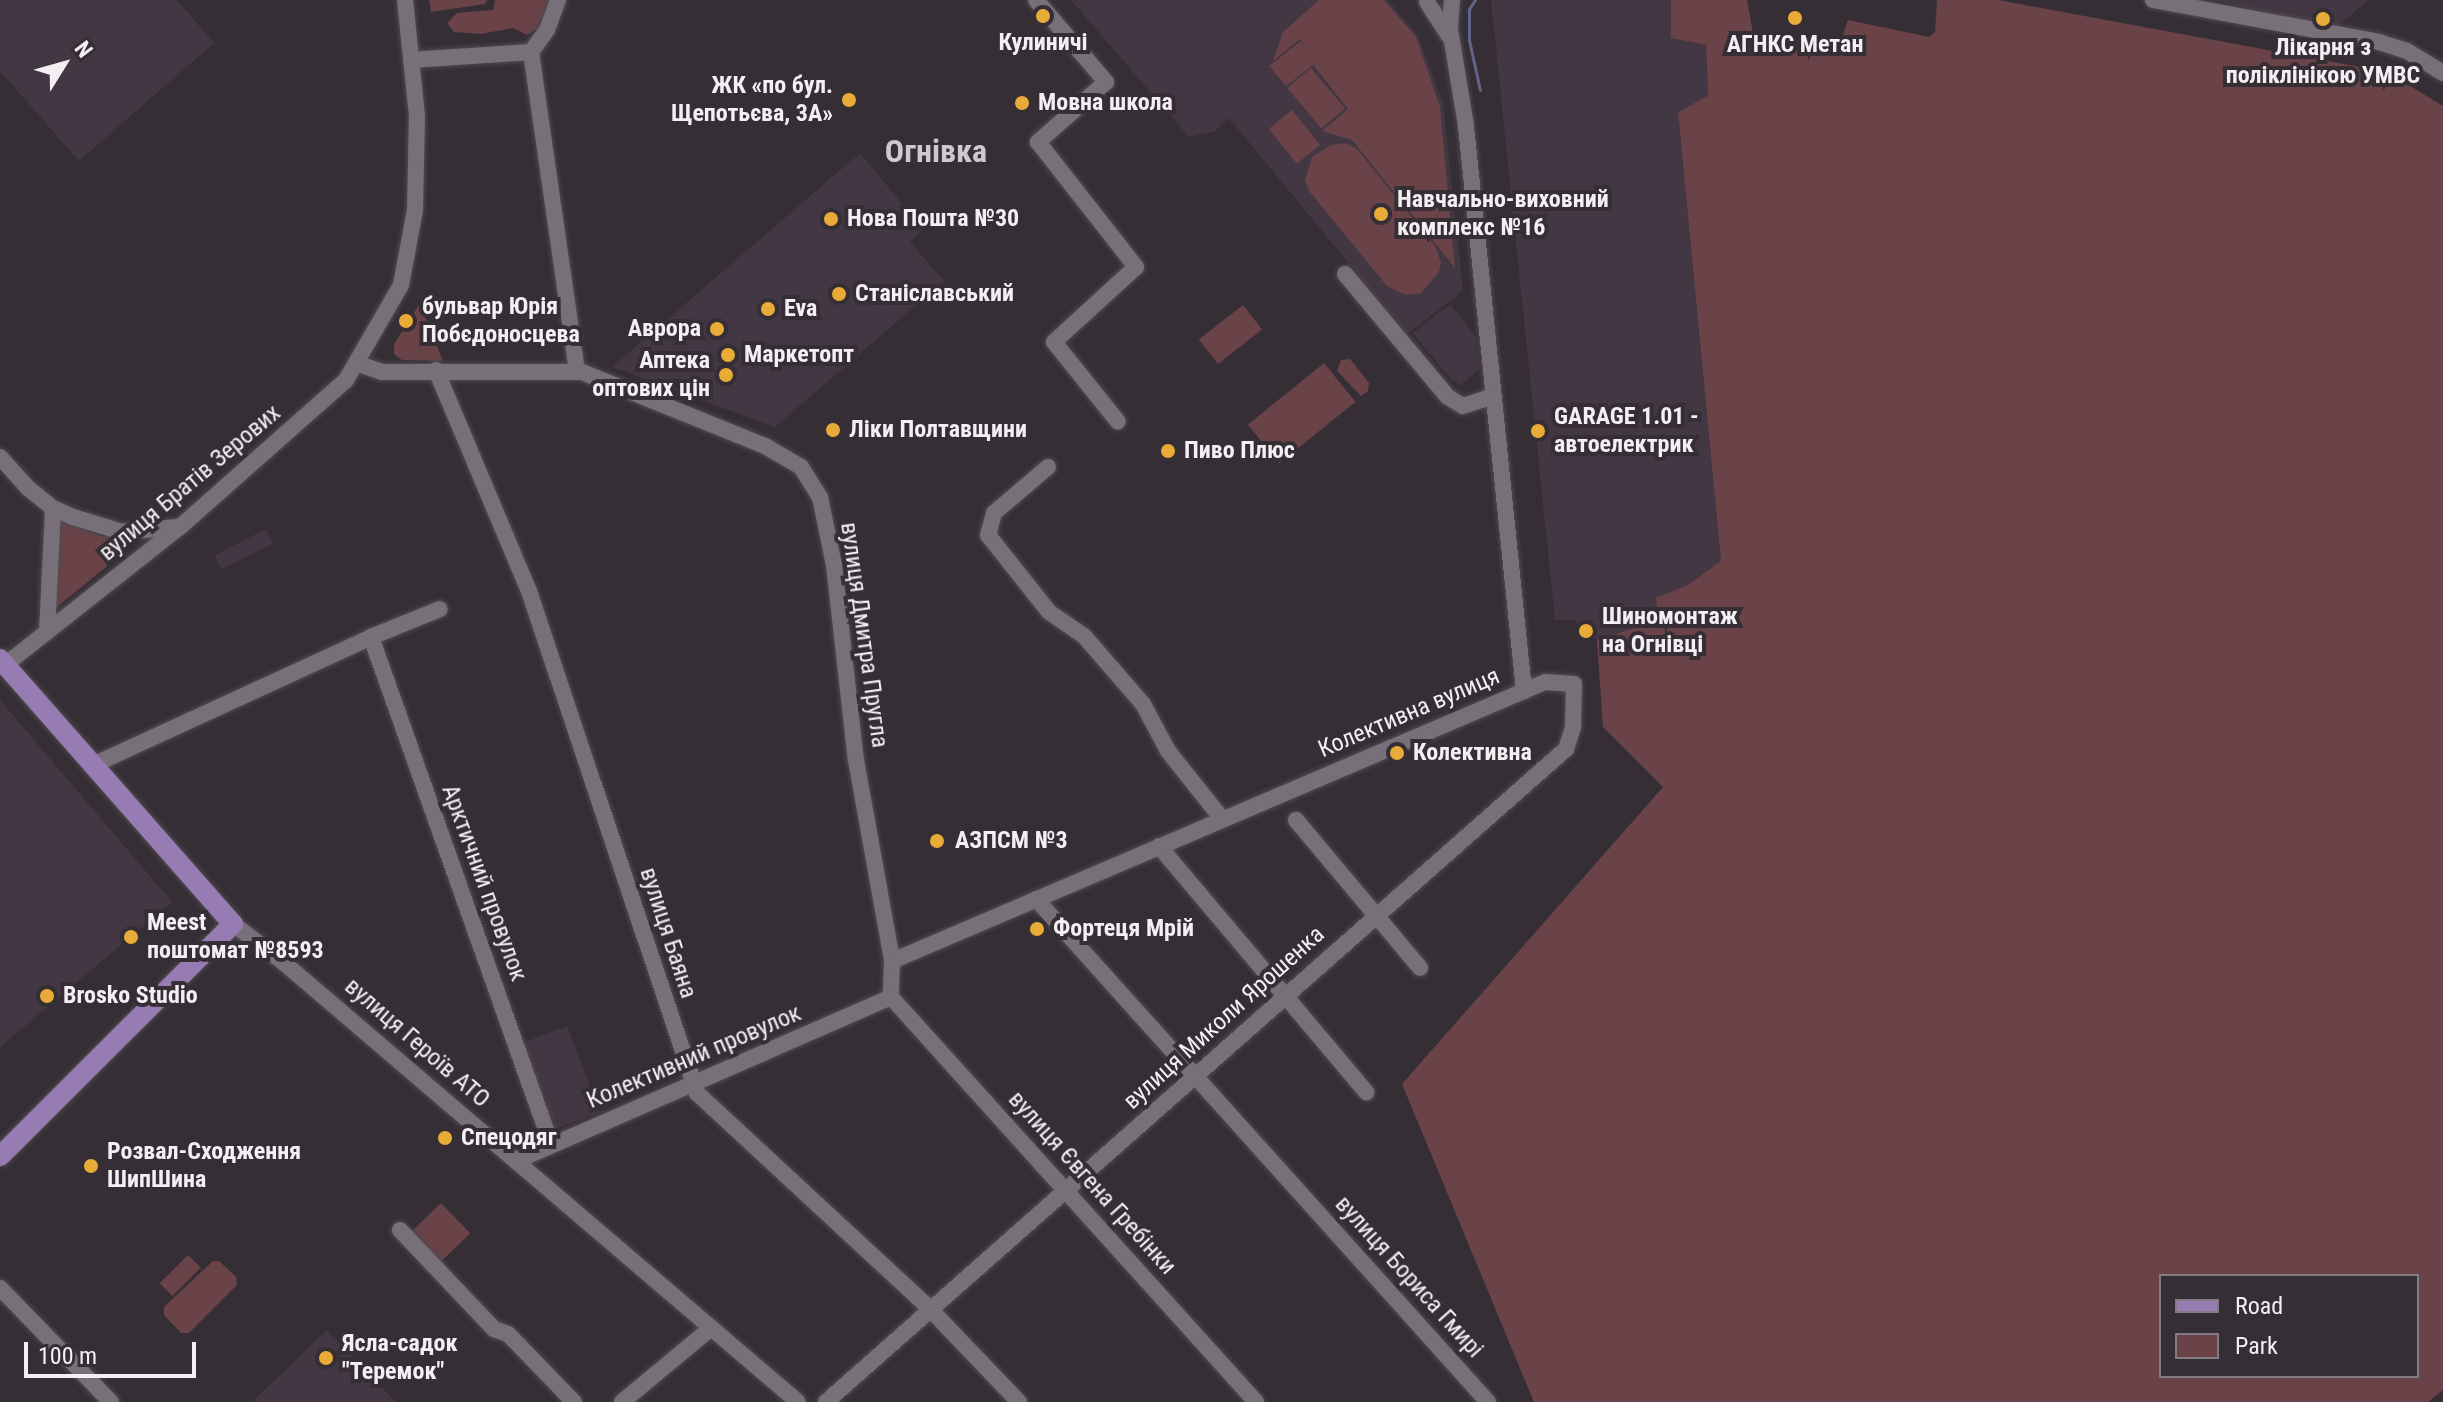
<!DOCTYPE html>
<meta charset="utf-8">
<style>
body{margin:0}
#map{position:relative;width:2443px;height:1402px;overflow:hidden;background:#352f35;font-family:"Roboto Condensed",sans-serif}
div>[style]{position:absolute}
[style*='--x']{left:calc(var(--x)*1px);top:calc(var(--y)*1px);width:calc(var(--w)*1px);rotate:calc(var(--a)*1deg)}
.built>*{inset:0;background:#423742;transform-origin:0 0}
.green>*{inset:0;background:#694348;transform-origin:0 0}
.stream>*{height:3px;margin:-1.5px;padding:0 1.5px;transform-origin:1.5px;border-radius:1.5px;background:#626388}
.roads{filter:drop-shadow(0 0 2px #504b50) drop-shadow(0 0 2px #504b50)}
.minor>*{height:16px;margin:-8px;padding:0 8px;transform-origin:8px;border-radius:8px;background:#787078}
.major>*{height:20px;margin:-10px;padding:0 10px;transform-origin:10px;border-radius:10px;background:#967cb2}
.dots>*{width:22px;height:22px;translate:-50% -50%;box-sizing:border-box;border:4px solid #352f35;border-radius:50%}
span{translate:-50% -50%;white-space:nowrap;text-align:center;line-height:1.15;-webkit-text-stroke:8px #352f35;paint-order:stroke}
.poi-label{font-size:24px;color:#f3eff3;font-weight:700}
.right{translate:-100% -50%;text-align:right}
.left{translate:0 -50%;text-align:left}
.street-label{font-size:24px;color:#f3eff3}
.district-label{font-size:32px;color:#d0c8d0;font-weight:700}
.legend{position:absolute;left:2159px;top:1274px;width:260px;height:104px;box-sizing:border-box;background:#352f35;border:2px solid #817c81;margin:0;padding:10px 14px;list-style:none;font-size:24px;color:#f3eff3}
.legend li{display:flex;align-items:center;gap:16px;height:40px}
.legend b{width:40px;border:2px solid #817c81}
.north{position:absolute;left:24px;top:24px;width:80px;height:80px;-webkit-text-stroke:6px #352f35;paint-order:stroke;rotate:53deg;font-size:22px;font-weight:700;line-height:32px;text-align:center;color:#f3eff3}
.north::after{content:'';display:block;margin:auto;width:28px;height:36px;background:#f3eff3;clip-path:polygon(50% 0,100% 100%,50% 72%,0 100%)}
.scale{position:absolute;left:24px;top:1342px;width:172px;height:36px;box-sizing:border-box;border:4px solid #f3eff3;border-top:0;padding-left:10px;font-size:24px;line-height:28px;white-space:nowrap;color:#f3eff3;-webkit-text-stroke:6px #352f35;paint-order:stroke}
</style>
<div id="map">
<div class="built">
<div style="clip-path:polygon(0 0,177px 0,214px 43px,79px 161px,0 71px)"></div>
<div style="clip-path:polygon(1071px 0,1388px 0,1418px 36px,1443px 103px,1463px 291px,1407px 334px,1229px 118px,1215px 131px,1189px 137px)"></div>
<div style="clip-path:polygon(1491px 0,1671px 0,1672px 38px,1706px 45px,1708px 97px,1678px 112px,1721px 562px,1688px 585px,1657px 598px,1659px 620px,1597px 640px,1573px 620px,1555px 620px)"></div>
<div style="clip-path:polygon(2215px 0,2368px 0,2336px 28px)"></div>
<div style="clip-path:polygon(860px 153px,923px 229px,910px 242px,944px 281px,775px 427px,612px 367px)"></div>
<div style="clip-path:polygon(1450px 304px,1476px 337px,1480px 369px,1461px 385px,1451px 379px,1413px 333px)"></div>
<div style="left:266px;top:529px;width:16px;height:58px;rotate:63deg"></div>
<div style="clip-path:polygon(0 700px,172px 902px,0 1047px)"></div>
<div style="left:567px;top:1026px;width:92px;height:52px;rotate:69deg"></div>
<div style="clip-path:polygon(327px 1330px,396px 1402px,255px 1402px,254px 1400px)"></div>
</div>
<div class="green">
<div style="clip-path:polygon(429px 0,487px 0,485px 4px,431px 12px)"></div>
<div style="clip-path:polygon(495px 0,549px 0,538px 28px,527px 35px,513px 28px,481px 34px,454px 32px,447px 23px,457px 13px,493px 10px)"></div>
<div style="clip-path:polygon(1319px 0,1384px 0,1416px 37px,1440px 107px,1455px 268px,1352px 140px,1322px 131px,1348px 109px,1314px 66px,1316px 63px,1286px 86px,1269px 66px,1301px 41px,1318px 61px,1300px 39px,1273px 61px,1283px 32px)"></div>
<div style="clip-path:polygon(evenodd,1671px 0,1747px 0,1753px 33px,1837px 53px,1848px 20px,1929px 37px,1935px 32px,1937px 0,1998px 0,2387px 72px,2443px 106px,2443px 1390px,2428px 1402px,1534px 1402px,1402px 1084px,1663px 787px,1603px 727px,1597px 640px,1659px 620px,1656px 598px,1688px 585px,1721px 561px,1678px 112px,1708px 96px,1706px 45px,1671px 38px,1671px 0,2161px 1276px,2417px 1276px,2417px 1376px,2161px 1376px,2161px 1276px)"></div>
<div style="left:1311px;top:68px;width:53px;height:31px;rotate:50deg"></div>
<div style="left:1292px;top:110px;width:45px;height:30px;rotate:51deg"></div>
<div style="clip-path:polygon(1346px 143px,1357px 149px,1435px 246px,1441px 262px,1439px 272px,1421px 293px,1406px 295px,1387px 286px,1310px 192px,1305px 181px,1312px 157px,1331px 145px)"></div>
<div style="clip-path:polygon(419px 305px,422px 309px,443px 361px,402px 360px,394px 354px,394px 344px)"></div>
<div style="left:1243px;top:305px;width:31px;height:56px;rotate:52deg"></div>
<div style="clip-path:polygon(1350px 359px,1369px 383px,1368px 391px,1361px 396px,1337px 371px,1341px 360px)"></div>
<div style="left:1324px;top:363px;width:50px;height:98px;rotate:51deg"></div>
<div style="clip-path:polygon(53px 516px,101px 536px,143px 537px,47px 615px)"></div>
<div style="left:441px;top:1203px;width:42px;height:42px;rotate:46deg"></div>
<div style="left:188px;top:1255px;width:18px;height:40px;rotate:45deg"></div>
<div style="clip-path:polygon(213px 1261px,219px 1261px,236px 1277px,237px 1285px,189px 1333px,181px 1333px,164px 1315px,164px 1307px)"></div>
</div>
<div class="stream">
<div style="--x:1475;--y:0;--w:11;--a:124"></div>
<div style="--x:1469;--y:9;--w:31;--a:90"></div>
<div style="--x:1469;--y:40;--w:51;--a:77.6"></div>
</div>
<div class="roads">
<div class="minor">
<div style="--x:1036;--y:0;--w:108;--a:49.5"></div>
<div style="--x:1106;--y:82;--w:91;--a:138.6"></div>
<div style="--x:1038;--y:142;--w:159;--a:51.9"></div>
<div style="--x:1136;--y:267;--w:111;--a:137.6"></div>
<div style="--x:1054;--y:342;--w:102;--a:51.3"></div>
<div style="--x:1452;--y:0;--w:29;--a:94"></div>
<div style="--x:1450;--y:29;--w:98;--a:80.6"></div>
<div style="--x:1466;--y:126;--w:568;--a:84.14"></div>
<div style="--x:2153;--y:0;--w:230;--a:10.5"></div>
<div style="--x:2379;--y:42;--w:29;--a:18"></div>
<div style="--x:2407;--y:51;--w:42;--a:31.4"></div>
<div style="--x:1427;--y:2;--w:40;--a:57.1"></div>
<div style="--x:531;--y:52;--w:323;--a:81.8"></div>
<div style="--x:531;--y:52;--w:27;--a:-54"></div>
<div style="--x:547;--y:30;--w:32;--a:-70"></div>
<div style="--x:411;--y:60;--w:120;--a:-3.8"></div>
<div style="--x:1345;--y:274;--w:160;--a:50.1"></div>
<div style="--x:1448;--y:397;--w:17;--a:31"></div>
<div style="--x:1463;--y:406;--w:32;--a:-18"></div>
<div style="--x:356;--y:363;--w:28;--a:19"></div>
<div style="--x:382;--y:372;--w:200;--a:0"></div>
<div style="--x:582;--y:372;--w:197;--a:22"></div>
<div style="--x:765;--y:446;--w:42;--a:30.3"></div>
<div style="--x:801;--y:467;--w:36;--a:58"></div>
<div style="--x:820;--y:497;--w:69;--a:78.4"></div>
<div style="--x:834;--y:565;--w:196;--a:83.6"></div>
<div style="--x:856;--y:760;--w:204;--a:79.8"></div>
<div style="--x:892;--y:961;--w:36;--a:92"></div>
<div style="--x:436;--y:370;--w:240;--a:67.2"></div>
<div style="--x:529;--y:591;--w:529;--a:71.5"></div>
<div style="--x:697;--y:1093;--w:319;--a:42.8"></div>
<div style="--x:931;--y:1310;--w:127;--a:46.3"></div>
<div style="--x:0;--y:457;--w:42;--a:47.9"></div>
<div style="--x:28;--y:488;--w:32;--a:39"></div>
<div style="--x:53;--y:508;--w:22;--a:24"></div>
<div style="--x:73;--y:517;--w:51;--a:17"></div>
<div style="--x:122;--y:532;--w:56;--a:-5.1"></div>
<div style="--x:1048;--y:467;--w:71;--a:139.6"></div>
<div style="--x:994;--y:513;--w:23;--a:105"></div>
<div style="--x:988;--y:535;--w:98;--a:51.6"></div>
<div style="--x:1049;--y:612;--w:42;--a:34.4"></div>
<div style="--x:1084;--y:636;--w:90;--a:49.1"></div>
<div style="--x:1143;--y:704;--w:53;--a:62"></div>
<div style="--x:1168;--y:751;--w:87;--a:51.5"></div>
<div style="--x:47;--y:632;--w:124;--a:-87.2"></div>
<div style="--x:371;--y:637;--w:74;--a:-22.1"></div>
<div style="--x:5;--y:665;--w:223;--a:-38.3"></div>
<div style="--x:180;--y:527;--w:222;--a:-41.5"></div>
<div style="--x:346;--y:380;--w:110;--a:-59.9"></div>
<div style="--x:401;--y:285;--w:76;--a:-79.4"></div>
<div style="--x:415;--y:210;--w:94;--a:-88.8"></div>
<div style="--x:417;--y:116;--w:117;--a:-95.9"></div>
<div style="--x:91;--y:766;--w:308;--a:-24.7"></div>
<div style="--x:371;--y:637;--w:538;--a:70.45"></div>
<div style="--x:1296;--y:820;--w:193;--a:50"></div>
<div style="--x:1159;--y:846;--w:322;--a:49.9"></div>
<div style="--x:1036;--y:899;--w:676;--a:48.06"></div>
<div style="--x:233;--y:924;--w:63;--a:37.2"></div>
<div style="--x:283;--y:962;--w:677;--a:40.51"></div>
<div style="--x:891;--y:997;--w:545;--a:47.97"></div>
<div style="--x:516;--y:1161;--w:409;--a:-23.6"></div>
<div style="--x:400;--y:1230;--w:137;--a:46.5"></div>
<div style="--x:494;--y:1329;--w:15;--a:20"></div>
<div style="--x:508;--y:1334;--w:95;--a:45.9"></div>
<div style="--x:0;--y:1288;--w:159;--a:45.8"></div>
<div style="--x:622;--y:1402;--w:116;--a:-39.7"></div>
<div style="--x:826;--y:1402;--w:987;--a:-41.43"></div>
<div style="--x:1566;--y:749;--w:23;--a:-72"></div>
<div style="--x:1573;--y:727;--w:43;--a:-88.7"></div>
<div style="--x:1574;--y:684;--w:29;--a:-176"></div>
<div style="--x:1545;--y:682;--w:710;--a:156.86"></div>
</div>
<div class="major">
<div style="--x:0;--y:659;--w:353;--a:48.7"></div>
<div style="--x:233;--y:924;--w:329;--a:135.1"></div>
</div>
</div>
<div class="dots">
<div style="left:1043px;top:16px;background:#e9ab38"></div>
<div style="left:1795px;top:18px;background:#e9ab38"></div>
<div style="left:2323px;top:19px;background:#e9ab38"></div>
<div style="left:849px;top:100px;background:#e9ab38"></div>
<div style="left:1022px;top:103px;background:#e9ab38"></div>
<div style="left:1381px;top:214px;background:#e9ab38"></div>
<div style="left:831px;top:219px;background:#e9ab38"></div>
<div style="left:839px;top:294px;background:#e9ab38"></div>
<div style="left:768px;top:309px;background:#e9ab38"></div>
<div style="left:406px;top:321px;background:#e9ab38"></div>
<div style="left:717px;top:329px;background:#e9ab38"></div>
<div style="left:728px;top:355px;background:#e9ab38"></div>
<div style="left:726px;top:375px;background:#e9ab38"></div>
<div style="left:833px;top:430px;background:#e9ab38"></div>
<div style="left:1538px;top:431px;background:#e9ab38"></div>
<div style="left:1168px;top:451px;background:#e9ab38"></div>
<div style="left:1586px;top:631px;background:#e9ab38"></div>
<div style="left:1397px;top:753px;background:#e9ab38"></div>
<div style="left:937px;top:841px;background:#e9ab38"></div>
<div style="left:1037px;top:929px;background:#e9ab38"></div>
<div style="left:131px;top:937px;background:#e9ab38"></div>
<div style="left:47px;top:996px;background:#e9ab38"></div>
<div style="left:445px;top:1138px;background:#e9ab38"></div>
<div style="left:91px;top:1166px;background:#e9ab38"></div>
<div style="left:326px;top:1358px;background:#e9ab38"></div>
</div>
<div class="poi-label">
<span style="left:1043px;top:43px">Кулиничі</span>
<span style="left:1795px;top:45px">АГНКС Метан</span>
<span style="left:2323px;top:62px">Лікарня з<br>поліклінікою УМВС</span>
<span class="right" style="left:833px;top:100px">ЖК «по бул.<br>Щепотьєва, 3А»</span>
<span class="left" style="left:1038px;top:103px">Мовна школа</span>
<span class="left" style="left:1397px;top:214px">Навчально-виховний<br>комплекс №16</span>
<span class="left" style="left:847px;top:219px">Нова Пошта №30</span>
<span class="left" style="left:855px;top:294px">Станіславський</span>
<span class="left" style="left:422px;top:321px">бульвар Юрія<br>Побєдоносцева</span>
<span class="left" style="left:784px;top:309px">Eva</span>
<span class="right" style="left:701px;top:329px">Аврора</span>
<span class="left" style="left:744px;top:355px">Маркетопт</span>
<span class="right" style="left:710px;top:375px">Аптека<br>оптових цін</span>
<span class="left" style="left:1554px;top:431px">GARAGE 1.01 -<br>автоелектрик</span>
<span class="left" style="left:849px;top:430px">Ліки Полтавщини</span>
<span class="left" style="left:1184px;top:451px">Пиво Плюс</span>
<span class="left" style="left:1602px;top:631px">Шиномонтаж<br>на Огнівці</span>
<span class="left" style="left:1413px;top:753px">Колективна</span>
<span class="left" style="left:955px;top:841px">АЗПСМ №3</span>
<span class="left" style="left:147px;top:937px">Meest<br>поштомат №8593</span>
<span class="left" style="left:1053px;top:929px">Фортеця Мрій</span>
<span class="left" style="left:63px;top:996px">Brosko Studio</span>
<span class="left" style="left:461px;top:1138px">Спецодяг</span>
<span class="left" style="left:107px;top:1166px">Розвал-Сходження<br>ШипШина</span>
<span class="left" style="left:342px;top:1358px">Ясла-садок<br>"Теремок"</span>
</div>
<div class="street-label">
<span style="left:190px;top:483px;rotate:-40deg">вулиця Братів Зерових</span>
<span style="left:864px;top:635px;rotate:82deg">вулиця Дмитра Пругла</span>
<span style="left:1409px;top:713px;rotate:-23deg">Колективна вулиця</span>
<span style="left:484px;top:883px;rotate:70deg">Арктичний провулок</span>
<span style="left:668px;top:933px;rotate:72deg">вулиця Баяна</span>
<span style="left:1224px;top:1018px;rotate:-42deg">вулиця Миколи Ярошенка</span>
<span style="left:417px;top:1043px;rotate:41deg">вулиця Героїв АТО</span>
<span style="left:694px;top:1057px;rotate:-23deg">Колективний провулок</span>
<span style="left:1092px;top:1183px;rotate:48deg">вулиця Євгена Гребінки</span>
<span style="left:1409px;top:1277px;rotate:48deg">вулиця Бориса Гмирі</span>
</div>
<div class="district-label">
<span style="left:936px;top:151px">Огнівка</span>
</div>
<ul class="legend">
<li><b style="height:10px;background:#967cb2"></b>Road</li>
<li><b style="height:22px;background:#694348"></b>Park</li>
</ul>
<div class="north">N</div>
<div class="scale">100 m</div>
</div>
